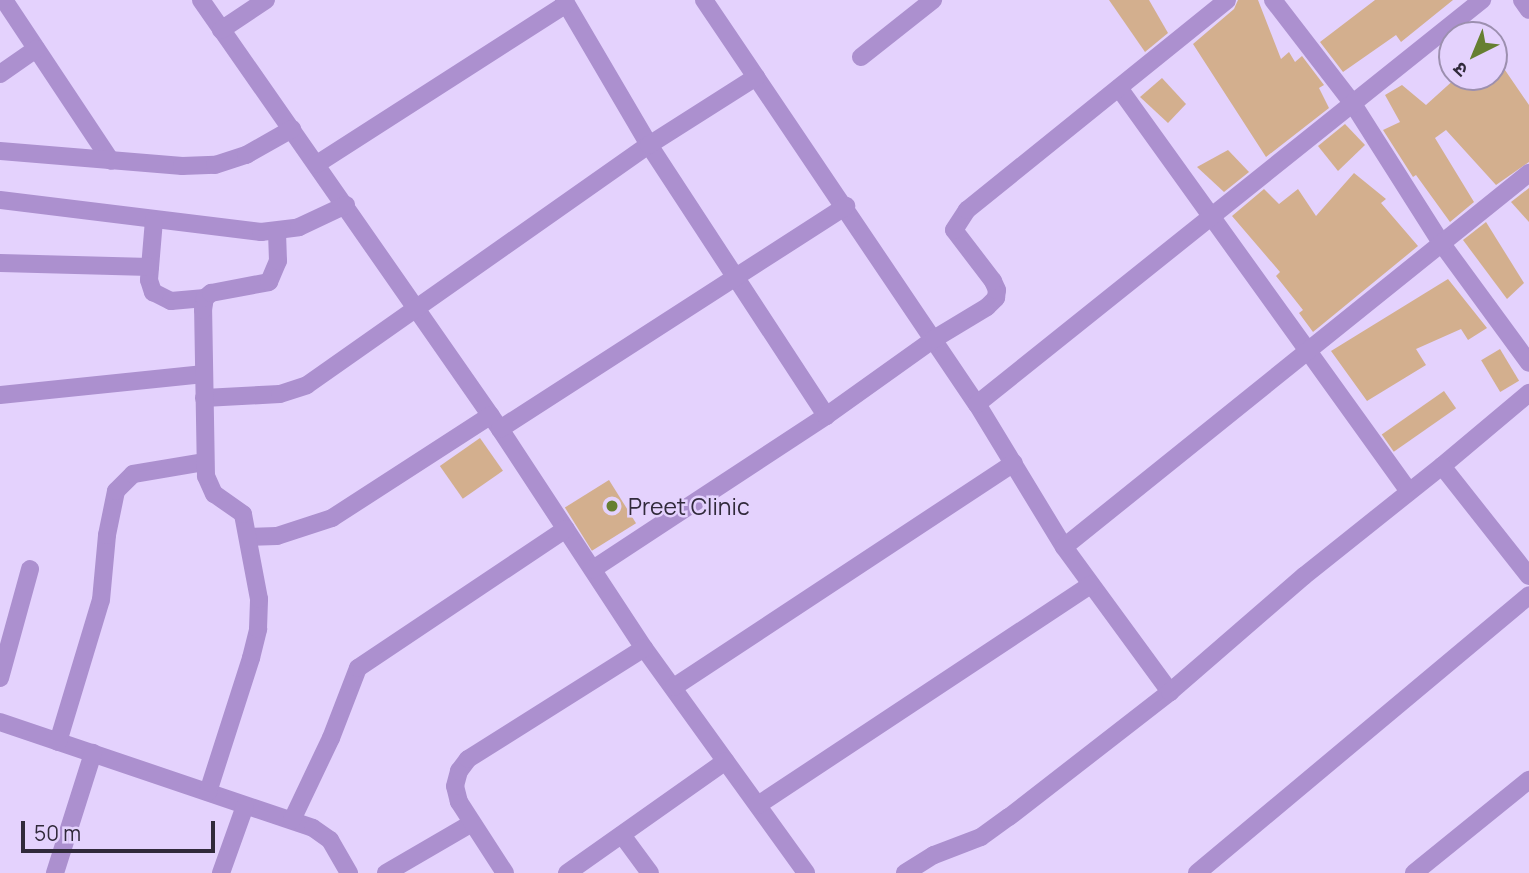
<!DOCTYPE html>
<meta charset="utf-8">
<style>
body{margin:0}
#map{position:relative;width:1529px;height:873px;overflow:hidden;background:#e4d2fd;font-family:Manrope,"Noto Sans Devanagari",sans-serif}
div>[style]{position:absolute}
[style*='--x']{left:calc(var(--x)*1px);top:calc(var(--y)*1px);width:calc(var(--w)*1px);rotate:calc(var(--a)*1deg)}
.building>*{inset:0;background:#d3af8e;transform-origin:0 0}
.minor>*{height:18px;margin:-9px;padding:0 9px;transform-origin:9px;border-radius:9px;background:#ac90cf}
.dots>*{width:19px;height:19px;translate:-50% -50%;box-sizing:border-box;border:4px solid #e4d2fd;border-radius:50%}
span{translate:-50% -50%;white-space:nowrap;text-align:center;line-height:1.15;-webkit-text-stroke:5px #e4d2fd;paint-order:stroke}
.poi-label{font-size:23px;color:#312a3b}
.left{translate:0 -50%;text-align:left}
.north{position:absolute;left:1438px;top:21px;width:70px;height:70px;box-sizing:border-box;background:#e4d2fd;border:2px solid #9c8faf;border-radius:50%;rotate:223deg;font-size:19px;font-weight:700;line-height:28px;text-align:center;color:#312a3b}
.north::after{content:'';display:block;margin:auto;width:24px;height:32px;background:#667f31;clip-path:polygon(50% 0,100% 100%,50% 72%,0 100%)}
.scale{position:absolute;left:21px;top:821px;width:194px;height:32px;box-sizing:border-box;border:4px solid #312a3b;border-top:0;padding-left:9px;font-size:21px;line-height:24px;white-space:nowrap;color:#312a3b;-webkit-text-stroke:5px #e4d2fd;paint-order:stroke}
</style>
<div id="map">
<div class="building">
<div style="clip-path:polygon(1109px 0,1149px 0,1168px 33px,1145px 52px)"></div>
<div style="clip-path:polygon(1238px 0,1258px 0,1281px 59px,1289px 52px,1295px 62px,1302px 56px,1324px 85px,1319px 88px,1329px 108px,1266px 157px,1193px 44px,1234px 9px)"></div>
<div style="clip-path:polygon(1375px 0,1453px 0,1401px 42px,1396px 35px,1343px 72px,1320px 42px)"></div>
<div style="clip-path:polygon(1494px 54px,1529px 105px,1529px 162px,1496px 185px,1446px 130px,1435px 138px,1474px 202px,1450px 222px,1416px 175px,1413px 177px,1383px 130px,1400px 122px,1385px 95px,1402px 85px,1426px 105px,1457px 77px,1494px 77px)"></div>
<div style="clip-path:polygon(1162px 78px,1186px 104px,1168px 123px,1140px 97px)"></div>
<div style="clip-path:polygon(1345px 124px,1365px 145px,1338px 171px,1318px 146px)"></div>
<div style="clip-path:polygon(1228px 150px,1249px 172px,1224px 192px,1197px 167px)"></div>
<div style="clip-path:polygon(1354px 173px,1386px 199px,1381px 203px,1418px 246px,1313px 332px,1299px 313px,1303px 310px,1276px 276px,1280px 272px,1232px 216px,1264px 189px,1279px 204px,1298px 189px,1316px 216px)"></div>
<div style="clip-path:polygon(1529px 188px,1529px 222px,1511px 202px)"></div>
<div style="clip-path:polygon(1486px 222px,1524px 283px,1507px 299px,1463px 240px)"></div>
<div style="clip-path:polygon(1448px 279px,1487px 328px,1468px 340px,1461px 329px,1416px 349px,1426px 365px,1367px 401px,1331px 351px)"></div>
<div style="left:1500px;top:349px;width:37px;height:22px;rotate:59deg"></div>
<div style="left:1444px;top:391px;width:21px;height:76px;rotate:55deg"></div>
<div style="left:480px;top:438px;width:40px;height:49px;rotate:55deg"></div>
<div style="left:609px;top:480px;width:51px;height:52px;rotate:58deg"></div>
</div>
<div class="minor">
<div style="--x:4;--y:0;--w:193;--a:56.4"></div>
<div style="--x:201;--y:0;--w:523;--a:55.12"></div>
<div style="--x:500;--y:429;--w:262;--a:56.7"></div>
<div style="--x:644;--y:648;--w:277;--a:54.2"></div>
<div style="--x:564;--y:0;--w:168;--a:59.6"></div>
<div style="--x:649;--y:145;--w:324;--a:56.8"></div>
<div style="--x:826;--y:416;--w:279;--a:146.7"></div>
<div style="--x:704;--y:0;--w:488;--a:56"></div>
<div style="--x:977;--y:404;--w:167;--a:58.7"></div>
<div style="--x:1064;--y:547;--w:180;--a:53.8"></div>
<div style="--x:1273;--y:0;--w:131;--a:52.4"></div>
<div style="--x:1353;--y:104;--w:166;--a:57.6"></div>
<div style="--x:1442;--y:244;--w:147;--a:53.8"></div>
<div style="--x:1522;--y:0;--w:12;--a:55"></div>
<div style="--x:221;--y:30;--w:54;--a:-33.7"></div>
<div style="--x:861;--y:57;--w:92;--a:-38.4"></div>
<div style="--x:0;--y:74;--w:44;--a:-34.8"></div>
<div style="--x:1119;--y:88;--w:497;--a:54.3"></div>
<div style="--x:0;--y:151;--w:183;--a:4.7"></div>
<div style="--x:182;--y:166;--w:33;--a:-2"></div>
<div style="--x:215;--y:165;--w:33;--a:-18"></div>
<div style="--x:246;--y:155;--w:53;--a:-29.5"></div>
<div style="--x:317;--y:164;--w:296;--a:-32.7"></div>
<div style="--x:0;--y:200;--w:263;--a:7"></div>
<div style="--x:261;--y:232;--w:38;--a:-7"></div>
<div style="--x:299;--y:227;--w:52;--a:-25.1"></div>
<div style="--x:154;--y:220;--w:60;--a:94.8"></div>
<div style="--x:149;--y:280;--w:13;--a:72"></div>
<div style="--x:153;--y:292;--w:20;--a:27"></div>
<div style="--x:171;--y:301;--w:34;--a:-5"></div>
<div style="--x:0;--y:263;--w:150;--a:1.5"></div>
<div style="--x:0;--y:395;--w:205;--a:-5.9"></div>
<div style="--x:204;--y:398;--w:76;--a:-3"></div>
<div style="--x:280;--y:394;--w:28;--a:-18"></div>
<div style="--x:307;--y:385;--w:418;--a:-35.1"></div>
<div style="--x:649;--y:145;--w:127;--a:-32.4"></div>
<div style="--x:977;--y:404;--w:647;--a:-38.66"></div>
<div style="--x:826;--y:416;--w:133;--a:-35.5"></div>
<div style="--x:934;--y:339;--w:62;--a:-31.1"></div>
<div style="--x:987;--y:307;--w:13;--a:-45"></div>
<div style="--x:996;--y:298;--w:8;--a:-83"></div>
<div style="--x:997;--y:290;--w:10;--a:-114"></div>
<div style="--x:993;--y:281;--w:64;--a:-127.4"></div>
<div style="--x:954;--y:230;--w:24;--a:-57"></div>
<div style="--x:967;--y:210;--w:334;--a:-38.9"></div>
<div style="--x:500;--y:429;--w:412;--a:-32.8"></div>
<div style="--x:1442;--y:466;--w:114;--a:-40"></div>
<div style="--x:250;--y:537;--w:27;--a:-2"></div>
<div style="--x:277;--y:536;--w:58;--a:-18.1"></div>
<div style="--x:332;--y:518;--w:189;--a:-32.9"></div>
<div style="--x:1064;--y:547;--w:597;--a:-38.81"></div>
<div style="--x:0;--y:678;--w:113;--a:-74.6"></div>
<div style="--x:674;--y:687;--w:407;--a:-33.4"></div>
<div style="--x:0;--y:722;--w:330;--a:18.7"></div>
<div style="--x:313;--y:828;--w:21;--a:35"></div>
<div style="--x:330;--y:840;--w:38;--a:60"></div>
<div style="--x:58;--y:742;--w:148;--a:-73.2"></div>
<div style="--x:101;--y:600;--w:65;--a:-84.7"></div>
<div style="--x:107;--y:535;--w:45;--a:-78.4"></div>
<div style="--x:116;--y:491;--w:24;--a:-45"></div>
<div style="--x:133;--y:474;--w:73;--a:-9.5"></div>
<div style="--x:208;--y:792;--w:141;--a:-72.2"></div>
<div style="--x:251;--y:658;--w:30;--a:-76"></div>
<div style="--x:258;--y:629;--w:30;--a:-88"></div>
<div style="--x:259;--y:599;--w:86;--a:-100.7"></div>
<div style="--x:243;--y:514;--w:35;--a:-145"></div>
<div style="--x:214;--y:494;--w:20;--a:-114"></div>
<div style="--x:206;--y:476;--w:166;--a:-91"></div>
<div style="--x:203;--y:310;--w:12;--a:-81"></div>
<div style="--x:205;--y:298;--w:8;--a:-40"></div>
<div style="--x:211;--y:293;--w:59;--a:-10.7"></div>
<div style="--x:269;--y:282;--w:23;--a:-67"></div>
<div style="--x:278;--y:261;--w:30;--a:-92"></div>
<div style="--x:758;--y:805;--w:399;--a:-33.5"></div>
<div style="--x:292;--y:820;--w:91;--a:-64.6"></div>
<div style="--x:331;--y:738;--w:75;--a:-68.9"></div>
<div style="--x:358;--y:668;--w:250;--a:-33.8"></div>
<div style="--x:622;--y:835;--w:47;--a:53.6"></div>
<div style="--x:55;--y:873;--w:126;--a:-72.4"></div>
<div style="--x:221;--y:873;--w:71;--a:-70.3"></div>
<div style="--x:386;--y:873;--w:99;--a:-30.2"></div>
<div style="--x:505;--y:873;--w:85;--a:-122.9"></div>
<div style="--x:459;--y:802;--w:16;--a:-104"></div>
<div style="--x:455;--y:786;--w:16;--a:-75"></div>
<div style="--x:459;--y:771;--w:15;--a:-53"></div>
<div style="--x:468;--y:759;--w:208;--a:-32.2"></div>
<div style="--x:567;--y:873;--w:194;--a:-35.2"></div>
<div style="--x:905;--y:873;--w:34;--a:-32"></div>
<div style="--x:934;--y:855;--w:50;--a:-21"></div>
<div style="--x:981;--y:837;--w:34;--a:-36"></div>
<div style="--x:1009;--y:817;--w:204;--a:-37.8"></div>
<div style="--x:1170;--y:692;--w:177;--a:-40.9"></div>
<div style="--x:1304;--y:576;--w:176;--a:-38.6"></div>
<div style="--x:1442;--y:466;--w:140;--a:51.7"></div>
<div style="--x:1197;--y:873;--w:433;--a:-39.9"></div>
<div style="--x:1414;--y:873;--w:148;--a:-39"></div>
</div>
<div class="dots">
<div style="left:612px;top:506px;background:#667f31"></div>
</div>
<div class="poi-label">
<span class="left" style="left:628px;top:506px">Preet Clinic</span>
</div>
<div class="north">उ</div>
<div class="scale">50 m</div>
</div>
